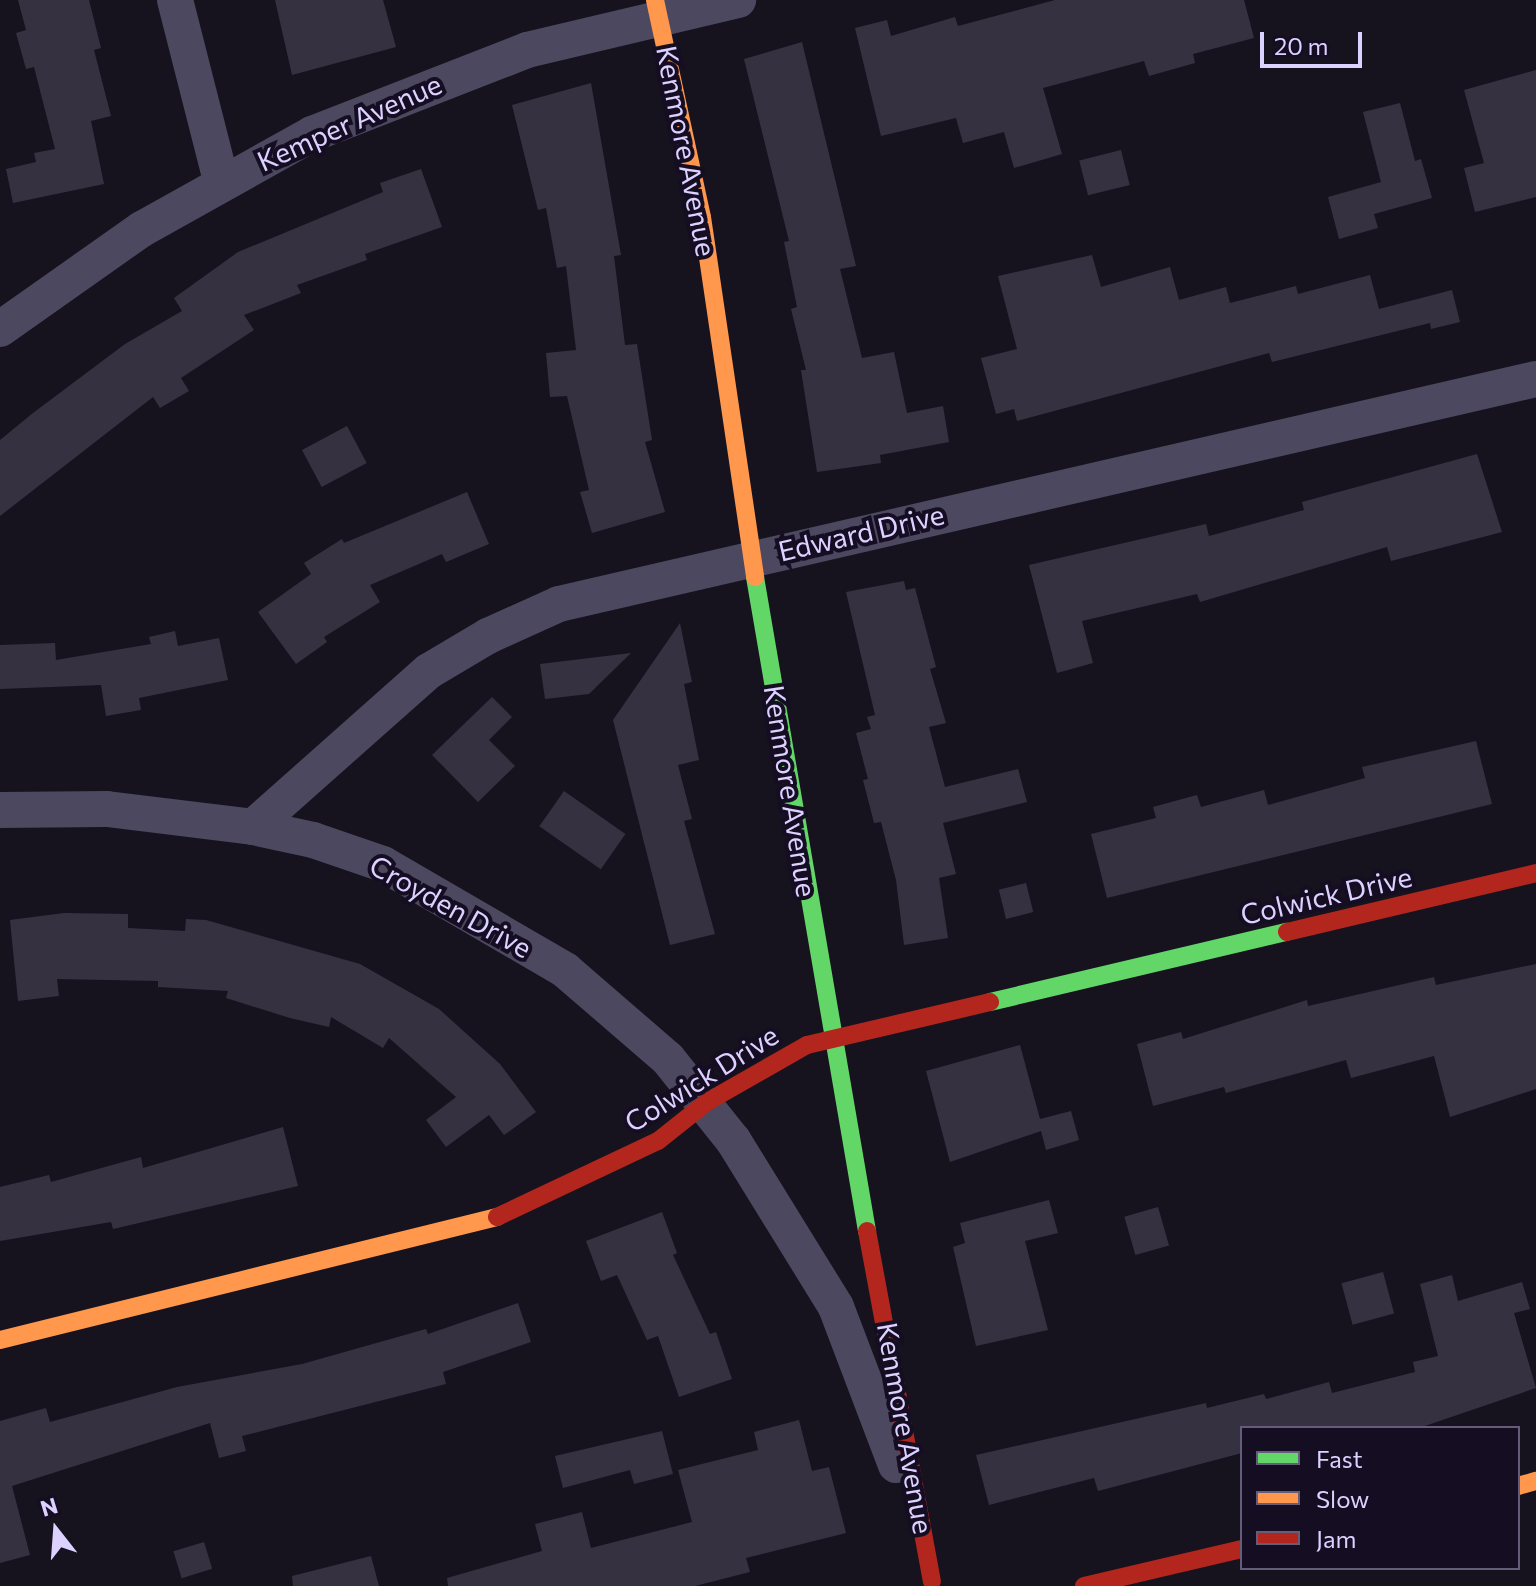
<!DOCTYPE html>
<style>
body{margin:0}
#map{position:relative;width:1536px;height:1586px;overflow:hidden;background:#16131e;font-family:Commissioner,sans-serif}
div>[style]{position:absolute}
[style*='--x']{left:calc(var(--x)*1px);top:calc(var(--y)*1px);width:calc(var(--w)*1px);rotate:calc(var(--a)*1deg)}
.building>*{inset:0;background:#363141;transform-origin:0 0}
.street>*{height:36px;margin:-18px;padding:0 18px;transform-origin:18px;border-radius:18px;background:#4c485f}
.fast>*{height:18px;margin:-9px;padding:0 9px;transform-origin:9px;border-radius:9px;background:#63d668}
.slow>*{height:18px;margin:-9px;padding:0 9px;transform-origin:9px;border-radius:9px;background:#ff974d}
.jam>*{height:18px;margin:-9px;padding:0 9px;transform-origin:9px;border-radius:9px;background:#b3261e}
span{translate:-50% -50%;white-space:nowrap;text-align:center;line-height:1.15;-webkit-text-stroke:8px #150e23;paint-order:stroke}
.street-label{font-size:28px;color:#ddd1ff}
.legend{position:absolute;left:1240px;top:1426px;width:280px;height:144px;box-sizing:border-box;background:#150e23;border:2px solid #655c7b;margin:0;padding:10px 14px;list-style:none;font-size:24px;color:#ddd1ff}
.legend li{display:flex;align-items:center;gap:16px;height:40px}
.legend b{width:40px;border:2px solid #655c7b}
.north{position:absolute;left:16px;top:1490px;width:80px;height:80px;-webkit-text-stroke:6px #150e23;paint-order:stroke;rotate:343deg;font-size:22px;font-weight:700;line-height:32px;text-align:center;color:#ddd1ff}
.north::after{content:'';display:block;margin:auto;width:28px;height:36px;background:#ddd1ff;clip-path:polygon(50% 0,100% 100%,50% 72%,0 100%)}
.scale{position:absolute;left:1260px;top:32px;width:102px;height:36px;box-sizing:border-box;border:4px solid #ddd1ff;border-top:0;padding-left:10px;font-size:24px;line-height:28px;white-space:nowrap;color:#ddd1ff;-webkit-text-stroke:6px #150e23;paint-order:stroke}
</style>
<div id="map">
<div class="building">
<div style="clip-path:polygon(18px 0,89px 0,101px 48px,94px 50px,111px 116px,91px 121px,104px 184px,13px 203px,6px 169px,36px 162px,34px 153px,55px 149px,34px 67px,26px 69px,16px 33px,26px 30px)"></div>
<div style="clip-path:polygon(275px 0,383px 0,396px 47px,292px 75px)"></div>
<div style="clip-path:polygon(1055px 0,1244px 0,1254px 38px,1193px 54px,1195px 63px,1149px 76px,1144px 61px,1043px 88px,1062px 154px,1014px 168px,1004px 132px,963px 143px,956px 118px,881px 136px,855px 28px,887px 20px,891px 36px,955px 17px,958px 26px)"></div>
<div style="clip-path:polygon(802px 42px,856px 266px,840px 269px,862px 358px,894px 352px,907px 413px,943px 406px,949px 442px,880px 455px,881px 463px,817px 472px,801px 370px,806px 370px,791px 309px,797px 307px,784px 242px,789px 241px,744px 59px)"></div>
<div style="clip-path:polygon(1536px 70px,1536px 197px,1475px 212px,1464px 168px,1484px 163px,1464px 90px)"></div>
<div style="clip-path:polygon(591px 83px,621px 255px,614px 256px,625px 345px,637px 344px,652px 440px,645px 442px,665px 512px,592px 533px,580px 492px,589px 490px,567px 396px,550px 397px,546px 353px,576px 350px,566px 266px,557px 268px,546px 208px,538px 210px,512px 105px)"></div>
<div style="clip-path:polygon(1400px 103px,1415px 161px,1421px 159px,1432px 198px,1374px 214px,1378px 228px,1339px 239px,1328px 197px,1381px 182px,1363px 112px)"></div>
<div style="left:1121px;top:150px;width:36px;height:43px;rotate:76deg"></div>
<div style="clip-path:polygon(421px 169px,442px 227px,365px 254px,367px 260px,297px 285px,301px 293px,244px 315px,254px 330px,181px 378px,189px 391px,160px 408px,153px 397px,0 516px,0 440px,33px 413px,125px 344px,182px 311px,174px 298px,238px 252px,383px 192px,380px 183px)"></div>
<div style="clip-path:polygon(1092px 255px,1101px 287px,1170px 267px,1179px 300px,1226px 287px,1230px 303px,1296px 286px,1298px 294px,1370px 275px,1379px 309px,1452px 290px,1460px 322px,1431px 329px,1430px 323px,1272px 362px,1269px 353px,1017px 421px,1014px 409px,996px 414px,981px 358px,1017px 349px,998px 276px)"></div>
<div style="left:347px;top:426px;width:42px;height:51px;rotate:62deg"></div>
<div style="clip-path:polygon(1477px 454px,1502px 532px,1391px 561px,1387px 547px,1200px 602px,1197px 594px,1082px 621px,1093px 663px,1057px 673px,1029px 565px,1206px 524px,1209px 536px,1304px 510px,1302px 502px)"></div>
<div style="clip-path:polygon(467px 492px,489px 544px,446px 562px,442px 554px,370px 585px,380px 602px,324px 637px,327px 642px,296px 664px,258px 612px,311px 574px,304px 563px,342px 539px,344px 543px)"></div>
<div style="clip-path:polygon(904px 581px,906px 590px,915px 588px,936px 667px,930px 669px,946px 723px,929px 727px,945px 787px,1018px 769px,1027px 802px,943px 823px,956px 874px,939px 878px,948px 938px,904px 945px,896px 880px,881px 822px,874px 823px,863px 780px,868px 779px,856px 733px,871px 729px,867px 717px,875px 715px,846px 592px)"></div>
<div style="clip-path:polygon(680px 623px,692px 682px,684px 684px,699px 760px,678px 765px,692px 819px,684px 821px,715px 934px,670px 945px,613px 720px)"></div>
<div style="clip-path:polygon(175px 631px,178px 646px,219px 638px,228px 680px,139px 698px,141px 710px,106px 716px,101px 685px,0 689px,0 645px,55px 643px,56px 660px,151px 644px,149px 637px)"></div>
<div style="clip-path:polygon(631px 653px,589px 694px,545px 699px,540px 664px)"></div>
<div style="clip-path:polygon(492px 697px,512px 717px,489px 740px,515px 766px,478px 802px,432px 755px)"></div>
<div style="clip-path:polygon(1476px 741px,1492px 804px,1107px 898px,1091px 834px,1156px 818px,1153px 807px,1197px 795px,1201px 807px,1264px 790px,1268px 805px,1365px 778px,1362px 767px)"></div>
<div style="left:564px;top:791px;width:75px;height:43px;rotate:35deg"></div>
<div style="left:1026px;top:883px;width:30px;height:28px;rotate:76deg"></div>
<div style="clip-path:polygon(64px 913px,128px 914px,128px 928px,185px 931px,186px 919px,206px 920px,360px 964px,439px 1009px,500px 1064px,536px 1112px,504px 1135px,489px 1115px,446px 1147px,426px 1120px,456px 1097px,389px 1038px,383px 1048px,331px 1017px,329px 1027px,290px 1018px,226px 998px,228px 991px,158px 987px,158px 981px,57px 979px,59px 996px,18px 1001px,10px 920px)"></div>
<div style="clip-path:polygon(1536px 964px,1536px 1089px,1450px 1117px,1434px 1056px,1351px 1078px,1346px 1060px,1226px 1093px,1224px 1087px,1153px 1106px,1137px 1044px,1181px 1032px,1183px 1039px,1307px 1000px,1308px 1006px,1434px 977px,1436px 985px)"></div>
<div style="clip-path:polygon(1020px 1045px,1040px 1119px,1071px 1111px,1079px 1140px,1046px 1150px,1041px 1131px,950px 1162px,926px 1071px)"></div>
<div style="clip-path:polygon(283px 1127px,298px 1186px,113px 1229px,111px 1222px,0 1241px,0 1187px,49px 1175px,51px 1182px,141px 1157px,143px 1168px)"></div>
<div style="clip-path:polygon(1049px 1200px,1058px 1233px,1025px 1241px,1048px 1330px,976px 1346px,953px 1247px,965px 1243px,960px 1223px)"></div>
<div style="left:1158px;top:1207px;width:40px;height:35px;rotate:74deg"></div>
<div style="clip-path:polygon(662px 1212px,677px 1253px,673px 1255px,710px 1334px,716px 1332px,732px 1379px,679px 1397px,658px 1336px,647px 1340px,617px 1275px,601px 1281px,586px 1241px)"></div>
<div style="left:1383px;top:1272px;width:43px;height:43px;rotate:75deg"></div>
<div style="clip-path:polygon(1452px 1275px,1458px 1301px,1522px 1282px,1530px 1309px,1514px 1313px,1536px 1388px,1419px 1428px,1242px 1428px,1242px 1453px,1098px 1491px,1094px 1478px,989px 1505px,976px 1455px,1206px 1403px,1207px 1408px,1264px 1394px,1266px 1399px,1329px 1382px,1332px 1393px,1415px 1372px,1413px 1362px,1438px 1356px,1420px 1284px)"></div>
<div style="clip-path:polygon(518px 1303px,531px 1342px,443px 1372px,446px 1384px,242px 1436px,246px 1451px,219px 1458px,210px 1423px,12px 1486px,30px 1555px,0 1563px,0 1421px,46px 1408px,50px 1422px,177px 1387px,302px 1364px,426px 1329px,428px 1334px)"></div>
<div style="clip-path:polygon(799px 1420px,812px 1471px,829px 1467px,846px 1533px,746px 1558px,750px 1572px,695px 1586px,448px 1586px,447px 1578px,542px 1551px,535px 1524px,582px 1512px,591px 1548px,692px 1522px,678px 1470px,758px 1450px,754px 1432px)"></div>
<div style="clip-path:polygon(662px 1431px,673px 1474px,634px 1484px,630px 1470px,563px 1488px,555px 1456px)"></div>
<div style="left:204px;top:1542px;width:28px;height:32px;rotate:73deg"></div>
<div style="clip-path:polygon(371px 1556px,379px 1586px,293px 1586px,292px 1576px)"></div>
</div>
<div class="street">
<div style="--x:175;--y:0;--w:186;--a:75.7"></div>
<div style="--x:0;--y:329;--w:174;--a:-35.2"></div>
<div style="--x:142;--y:229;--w:195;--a:-29.2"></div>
<div style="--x:312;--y:134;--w:231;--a:-21.3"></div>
<div style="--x:527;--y:50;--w:217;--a:-13.3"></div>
<div style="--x:0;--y:810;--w:107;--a:-0.5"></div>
<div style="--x:107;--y:809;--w:147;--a:7"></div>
<div style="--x:253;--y:827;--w:61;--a:12.2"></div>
<div style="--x:313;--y:840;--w:74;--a:18.9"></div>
<div style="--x:383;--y:864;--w:211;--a:30.2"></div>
<div style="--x:565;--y:970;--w:136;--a:40.8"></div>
<div style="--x:668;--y:1059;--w:104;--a:51.3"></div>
<div style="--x:733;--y:1140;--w:196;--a:58.3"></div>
<div style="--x:836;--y:1307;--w:169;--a:69.2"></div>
<div style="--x:253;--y:827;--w:235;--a:-41.6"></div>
<div style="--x:429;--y:671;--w:69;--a:-30.7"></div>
<div style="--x:488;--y:636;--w:78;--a:-24.3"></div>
<div style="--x:559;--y:604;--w:1003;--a:-12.97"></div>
</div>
<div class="fast">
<div style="--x:755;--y:577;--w:664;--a:80.28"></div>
<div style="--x:990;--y:1002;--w:305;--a:-13.3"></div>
</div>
<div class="slow">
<div style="--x:655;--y:0;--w:222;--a:77.8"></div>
<div style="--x:702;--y:217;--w:364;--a:81.6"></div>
<div style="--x:0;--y:1340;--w:512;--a:-13.9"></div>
<div style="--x:1518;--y:1486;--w:19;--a:-16"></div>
</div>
<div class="jam">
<div style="--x:1287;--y:932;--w:256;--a:-13.3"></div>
<div style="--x:497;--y:1217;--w:178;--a:-25.3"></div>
<div style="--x:658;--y:1141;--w:63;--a:-38.5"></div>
<div style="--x:707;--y:1102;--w:115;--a:-29.7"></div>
<div style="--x:807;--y:1045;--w:188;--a:-13.2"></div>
<div style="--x:867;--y:1231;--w:356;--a:79.5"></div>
<div style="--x:1084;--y:1586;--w:162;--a:-13.2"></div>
</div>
<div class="street-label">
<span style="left:349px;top:122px;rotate:-24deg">Kemper Avenue</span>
<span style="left:687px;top:151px;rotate:79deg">Kenmore Avenue</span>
<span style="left:861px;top:532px;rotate:-13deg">Edward Drive</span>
<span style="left:791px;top:791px;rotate:81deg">Kenmore Avenue</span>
<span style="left:1326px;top:895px;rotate:-13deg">Colwick Drive</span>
<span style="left:451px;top:906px;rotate:29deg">Croyden Drive</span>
<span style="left:701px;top:1078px;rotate:-32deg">Colwick Drive</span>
<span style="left:906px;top:1428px;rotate:80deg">Kenmore Avenue</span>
</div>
<ul class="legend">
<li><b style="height:10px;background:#63d668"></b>Fast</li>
<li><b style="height:10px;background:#ff974d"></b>Slow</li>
<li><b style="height:10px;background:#b3261e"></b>Jam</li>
</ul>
<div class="north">N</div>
<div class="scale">20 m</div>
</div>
